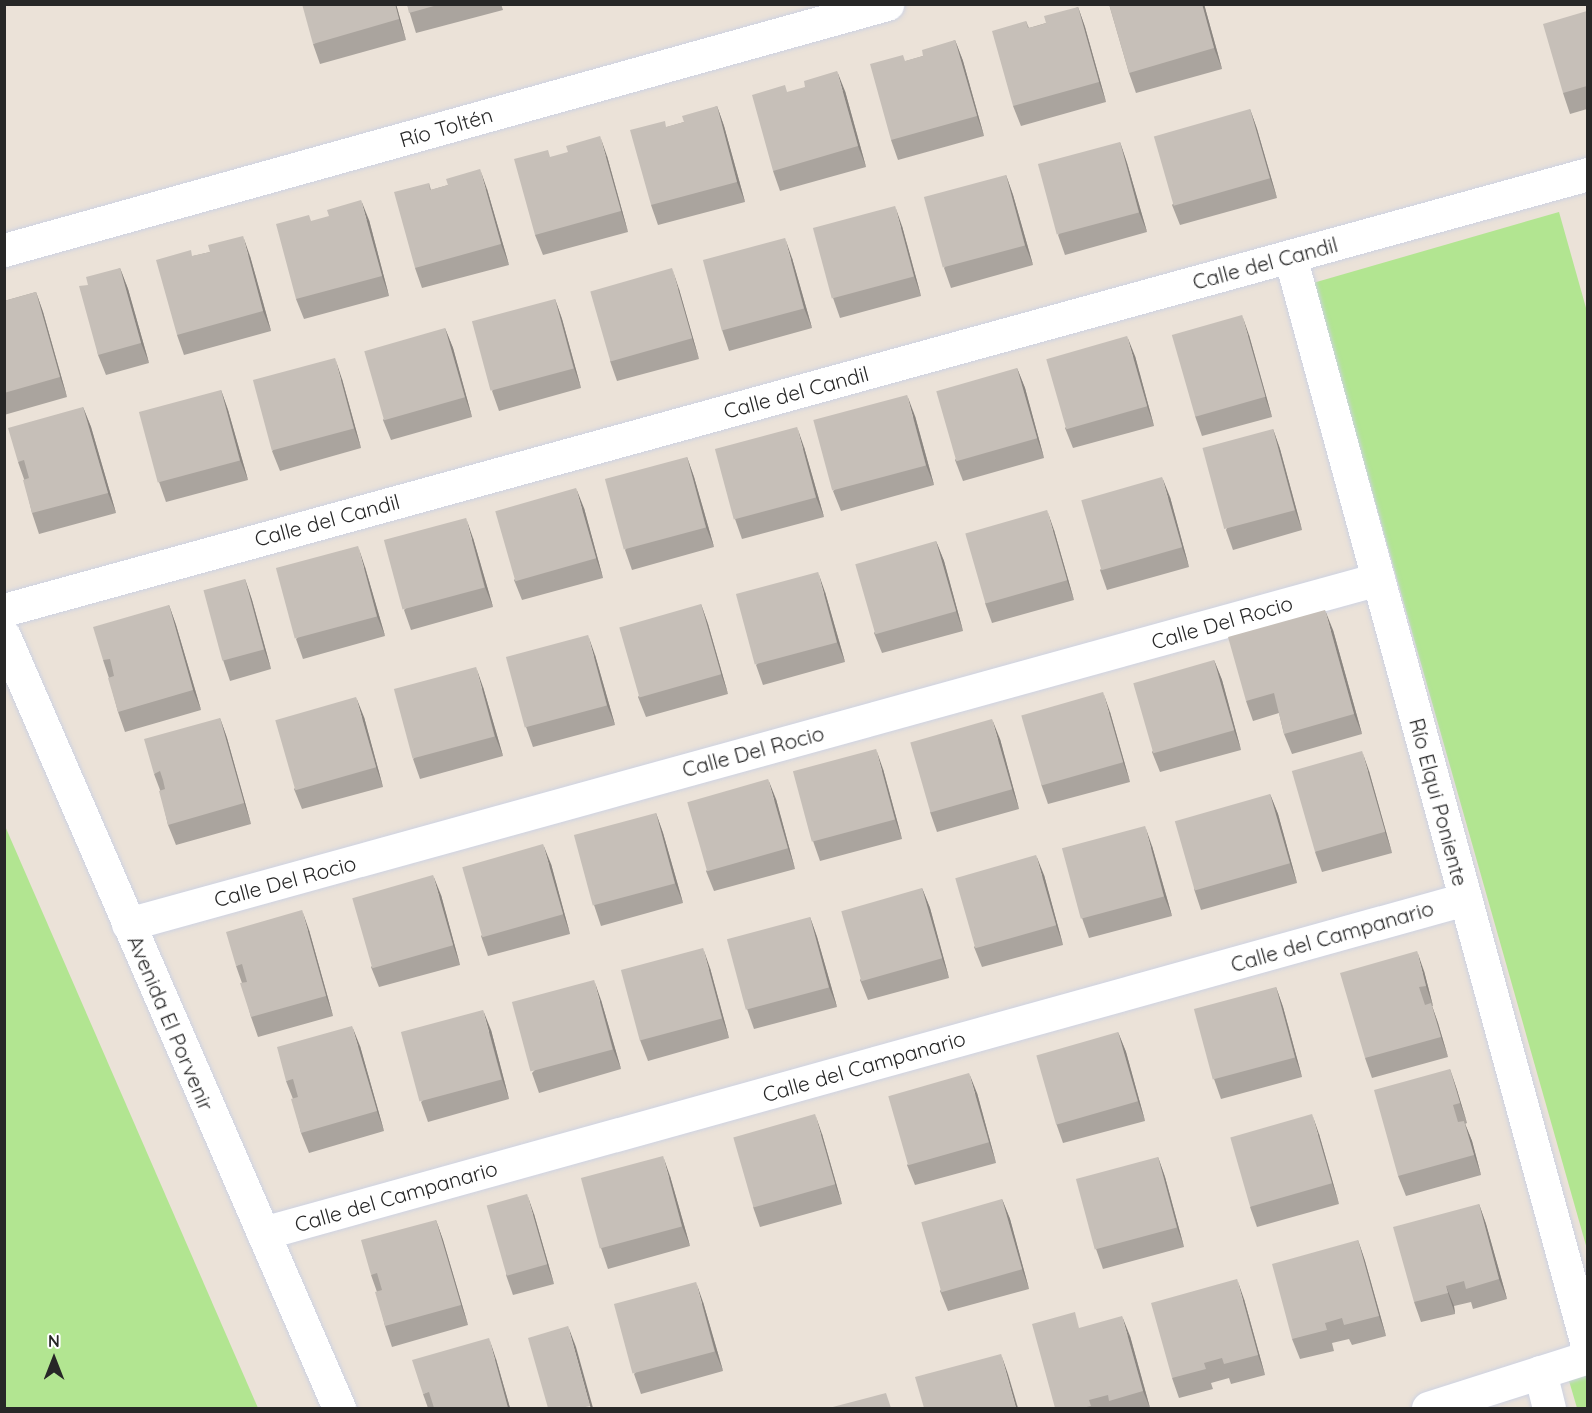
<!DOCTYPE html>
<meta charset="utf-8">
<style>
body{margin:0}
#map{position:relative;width:1592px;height:1413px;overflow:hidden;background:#ebe2d8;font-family:Quicksand,sans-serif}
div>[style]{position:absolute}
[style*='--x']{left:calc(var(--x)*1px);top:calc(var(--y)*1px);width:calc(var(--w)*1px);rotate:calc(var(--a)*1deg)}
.green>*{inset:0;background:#b2e591}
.roads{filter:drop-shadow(0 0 2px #cdd2e2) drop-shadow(0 0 2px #cdd2e2)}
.street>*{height:33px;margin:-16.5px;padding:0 16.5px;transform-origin:16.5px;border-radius:16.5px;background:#fff}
.wall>*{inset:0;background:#aaa49e}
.shaded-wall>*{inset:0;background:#8b8681}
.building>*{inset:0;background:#c6bfb8;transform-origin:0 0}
span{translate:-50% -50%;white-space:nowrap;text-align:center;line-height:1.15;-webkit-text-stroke:5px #fff;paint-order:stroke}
.street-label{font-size:21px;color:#272727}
.frame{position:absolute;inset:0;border:6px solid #272727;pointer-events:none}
.north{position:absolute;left:24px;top:1329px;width:60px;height:60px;-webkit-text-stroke:4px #fff;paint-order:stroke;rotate:0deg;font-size:16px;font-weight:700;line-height:24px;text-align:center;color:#272727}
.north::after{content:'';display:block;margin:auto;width:21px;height:27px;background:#272727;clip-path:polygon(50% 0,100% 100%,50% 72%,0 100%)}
</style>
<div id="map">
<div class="green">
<div style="clip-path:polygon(1559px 212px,1588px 315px,1587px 1249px,1313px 283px)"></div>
<div style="clip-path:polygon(5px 826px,258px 1408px,5px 1408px)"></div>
<div style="clip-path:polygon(1587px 1342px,1587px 1408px,1577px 1408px,1560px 1350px)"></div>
</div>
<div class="roads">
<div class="street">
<div style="--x:4;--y:250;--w:917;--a:-15.57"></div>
<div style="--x:1290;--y:256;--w:1132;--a:74.74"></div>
<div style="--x:4;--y:610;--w:1643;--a:-15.39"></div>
<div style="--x:4;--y:636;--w:842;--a:66.54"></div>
<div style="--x:128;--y:924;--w:1297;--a:-15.43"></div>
<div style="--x:263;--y:1233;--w:1248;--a:-15.53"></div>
<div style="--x:1540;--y:1372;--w:37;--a:76"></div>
<div style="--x:1428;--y:1408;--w:168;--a:-17.7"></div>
</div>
</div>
<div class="wall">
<div style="clip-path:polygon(396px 4px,406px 40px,320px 64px,313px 44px)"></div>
<div style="clip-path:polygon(407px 4px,501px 4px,503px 10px,416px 33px)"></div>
<div style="clip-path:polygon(1109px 4px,1204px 4px,1222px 69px,1136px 93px,1129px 73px)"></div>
<div style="clip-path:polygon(1078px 7px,1085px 27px,1106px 102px,1021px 126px,1013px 106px,1026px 21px,1029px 28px,1046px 23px)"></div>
<div style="clip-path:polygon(1587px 11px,1587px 109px,1570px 114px,1563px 93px)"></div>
<div style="clip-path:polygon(955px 40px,963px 61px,984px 136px,898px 160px,891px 140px,906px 61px,923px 56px)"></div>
<div style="clip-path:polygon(845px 91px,866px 167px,780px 191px,773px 171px,788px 92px)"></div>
<div style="clip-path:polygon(717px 106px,724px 126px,745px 202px,658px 225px,651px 205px,667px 127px,684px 122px)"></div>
<div style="clip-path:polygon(1250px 109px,1257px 129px,1277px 198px,1180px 225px,1172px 205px)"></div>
<div style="clip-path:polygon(1120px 142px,1127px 163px,1147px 232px,1065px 255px,1058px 235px)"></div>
<div style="clip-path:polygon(607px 156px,628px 232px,543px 255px,535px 235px,550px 157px)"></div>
<div style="clip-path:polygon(1006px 175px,1013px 195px,1033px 265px,951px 288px,944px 268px)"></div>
<div style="clip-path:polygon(429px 183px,431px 190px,448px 185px,487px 189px,509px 265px,422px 288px,415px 268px)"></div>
<div style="clip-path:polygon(369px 220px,389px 296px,304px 319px,296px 299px,312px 221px)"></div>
<div style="clip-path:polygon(902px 226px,921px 296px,840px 318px,833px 298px)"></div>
<div style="clip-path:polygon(210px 252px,250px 256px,271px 331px,184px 355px,177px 335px,193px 256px)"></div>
<div style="clip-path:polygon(792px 258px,812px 328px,729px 351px,722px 330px)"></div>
<div style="clip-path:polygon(120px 268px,128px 289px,149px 363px,106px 375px,98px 355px,88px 285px)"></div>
<div style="clip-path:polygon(679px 289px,699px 359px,617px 381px,610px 361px)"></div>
<div style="clip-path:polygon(36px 292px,43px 312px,67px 397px,4px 415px,4px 301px)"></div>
<div style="clip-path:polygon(555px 299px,562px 319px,581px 388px,499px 411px,492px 391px)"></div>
<div style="clip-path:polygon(445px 328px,453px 348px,472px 417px,391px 440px,383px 420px)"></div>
<div style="clip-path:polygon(1249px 335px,1272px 417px,1202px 436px,1195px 416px)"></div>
<div style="clip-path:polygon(1135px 356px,1154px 426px,1073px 448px,1065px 428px)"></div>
<div style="clip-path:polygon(1017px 368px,1025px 388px,1044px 458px,963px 481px,955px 460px)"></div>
<div style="clip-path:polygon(342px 379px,361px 448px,280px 471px,272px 451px)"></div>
<div style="clip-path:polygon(221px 390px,228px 410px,248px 480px,166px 502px,159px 482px)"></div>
<div style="clip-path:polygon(83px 407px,91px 427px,116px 513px,39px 534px,32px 513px,24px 479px,18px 462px)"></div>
<div style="clip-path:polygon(915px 416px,934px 485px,841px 511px,833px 491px)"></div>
<div style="clip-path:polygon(1273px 429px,1280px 449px,1302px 530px,1233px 550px,1226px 530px)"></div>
<div style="clip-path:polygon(804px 447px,824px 517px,742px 539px,735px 519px)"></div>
<div style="clip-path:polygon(687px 457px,694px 477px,714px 547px,632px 570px,625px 550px)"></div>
<div style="clip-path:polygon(1170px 497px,1189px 567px,1107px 590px,1100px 570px)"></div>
<div style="clip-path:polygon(584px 508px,603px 578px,522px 600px,514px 580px)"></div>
<div style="clip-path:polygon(1054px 530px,1074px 600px,992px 623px,985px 603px)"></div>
<div style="clip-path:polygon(473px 538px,493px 607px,411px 630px,404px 610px)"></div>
<div style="clip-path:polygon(936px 541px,944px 561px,963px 631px,882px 653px,874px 633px)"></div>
<div style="clip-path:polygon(365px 567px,385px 636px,303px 659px,296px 639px)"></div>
<div style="clip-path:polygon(245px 579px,252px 600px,271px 669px,230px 681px,223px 660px)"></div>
<div style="clip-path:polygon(825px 592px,845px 662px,763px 685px,756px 665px)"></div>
<div style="clip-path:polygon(701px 604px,708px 624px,728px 694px,646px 717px,638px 697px)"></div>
<div style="clip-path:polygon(169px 605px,176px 625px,201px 710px,125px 732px,118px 712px,109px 678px,103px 660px)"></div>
<div style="clip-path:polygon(1333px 630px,1362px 734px,1292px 754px,1284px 734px,1279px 713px,1253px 721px,1246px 701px)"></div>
<div style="clip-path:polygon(595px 655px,615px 725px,533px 747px,526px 727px)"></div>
<div style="clip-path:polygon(1214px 660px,1222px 680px,1241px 750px,1160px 772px,1152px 752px)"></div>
<div style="clip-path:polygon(483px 687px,503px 756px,420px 779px,413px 759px)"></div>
<div style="clip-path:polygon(1110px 712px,1130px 782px,1048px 804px,1041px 784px)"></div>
<div style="clip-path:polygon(364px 717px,383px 787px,302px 809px,294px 789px)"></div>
<div style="clip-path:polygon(220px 718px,227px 738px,251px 824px,176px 845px,168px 825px,160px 790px,154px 774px)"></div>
<div style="clip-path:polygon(1000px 739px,1019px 809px,937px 832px,930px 812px)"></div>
<div style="clip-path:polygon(883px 769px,902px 839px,820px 861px,813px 841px)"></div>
<div style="clip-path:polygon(1369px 771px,1392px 853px,1322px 872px,1315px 852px)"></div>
<div style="clip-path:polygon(1270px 794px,1278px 814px,1297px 883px,1201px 910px,1194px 889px)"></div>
<div style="clip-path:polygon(776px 799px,795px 869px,714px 891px,706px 871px)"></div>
<div style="clip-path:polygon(656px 813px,663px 833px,683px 903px,601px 926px,594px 905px)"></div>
<div style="clip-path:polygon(1152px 846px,1172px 916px,1089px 938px,1082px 918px)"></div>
<div style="clip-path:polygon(551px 864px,570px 934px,488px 956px,481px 936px)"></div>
<div style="clip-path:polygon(1044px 875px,1063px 945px,982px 967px,974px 947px)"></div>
<div style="clip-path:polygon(922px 888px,930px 908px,949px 978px,868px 1000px,860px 980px)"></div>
<div style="clip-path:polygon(441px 895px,460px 965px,379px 987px,371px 967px)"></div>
<div style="clip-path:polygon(810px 917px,817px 937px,837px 1007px,754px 1029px,747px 1009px)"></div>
<div style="clip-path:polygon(309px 930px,333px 1016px,258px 1037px,251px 1017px,242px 983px,236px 966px)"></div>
<div style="clip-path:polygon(710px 968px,729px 1038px,648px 1061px,640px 1040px)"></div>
<div style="clip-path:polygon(1424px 971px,1433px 1006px,1432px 1006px,1438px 1023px,1448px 1057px,1372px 1078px,1365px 1058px)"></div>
<div style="clip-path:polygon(1276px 987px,1283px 1007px,1302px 1077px,1221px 1099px,1214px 1079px)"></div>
<div style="clip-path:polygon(601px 1000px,621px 1069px,539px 1093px,532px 1073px)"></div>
<div style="clip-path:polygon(491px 1030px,509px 1099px,428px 1122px,421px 1102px)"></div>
<div style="clip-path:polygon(1118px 1032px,1126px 1052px,1145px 1121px,1063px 1143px,1056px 1123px)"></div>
<div style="clip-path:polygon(360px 1046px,384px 1131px,309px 1153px,301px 1133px,293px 1099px,286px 1081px)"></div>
<div style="clip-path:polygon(1450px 1069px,1457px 1090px,1467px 1123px,1465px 1124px,1472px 1141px,1481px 1175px,1406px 1196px,1398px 1176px)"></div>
<div style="clip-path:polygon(977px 1093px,996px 1163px,915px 1185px,907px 1165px)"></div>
<div style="clip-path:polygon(822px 1134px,842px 1204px,760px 1227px,753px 1207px)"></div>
<div style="clip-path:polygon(1319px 1134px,1339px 1204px,1257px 1227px,1250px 1207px)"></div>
<div style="clip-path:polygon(1158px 1157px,1165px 1177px,1184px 1247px,1103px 1269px,1096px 1249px)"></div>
<div style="clip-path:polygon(670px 1176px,690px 1246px,608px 1269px,601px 1248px)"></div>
<div style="clip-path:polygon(1002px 1199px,1010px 1219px,1029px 1289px,948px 1311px,940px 1291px)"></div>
<div style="clip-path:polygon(1479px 1204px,1486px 1224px,1507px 1299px,1473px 1309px,1471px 1302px,1454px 1306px,1455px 1314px,1421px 1322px,1414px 1302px)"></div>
<div style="clip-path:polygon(534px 1214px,554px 1284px,513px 1295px,506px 1275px)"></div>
<div style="clip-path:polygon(436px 1220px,443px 1240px,468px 1325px,392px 1347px,385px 1326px,377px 1292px,371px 1275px)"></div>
<div style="clip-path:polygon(1358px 1240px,1365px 1261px,1386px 1336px,1352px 1345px,1349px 1339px,1332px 1343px,1334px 1351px,1300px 1359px,1292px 1339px)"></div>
<div style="clip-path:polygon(1244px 1299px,1265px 1375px,1231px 1384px,1229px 1378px,1211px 1383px,1213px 1389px,1179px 1398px,1172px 1378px)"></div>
<div style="clip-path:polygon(703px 1302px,723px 1371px,641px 1394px,634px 1374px)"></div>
<div style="clip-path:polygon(1080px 1328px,1130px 1336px,1150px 1408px,1055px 1408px)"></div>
<div style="clip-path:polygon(496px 1359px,510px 1408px,428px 1408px,423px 1394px)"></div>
</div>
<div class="shaded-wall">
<div style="clip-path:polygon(395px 4px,396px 4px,406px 40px,399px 19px)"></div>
<div style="clip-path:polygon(1202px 4px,1204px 4px,1222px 69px,1214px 48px)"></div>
<div style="clip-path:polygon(1078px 7px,1085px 27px,1106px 102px,1099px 82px)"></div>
<div style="clip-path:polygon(955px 40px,963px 61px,984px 136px,977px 116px)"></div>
<div style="clip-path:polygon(837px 71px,845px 91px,866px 167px,858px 146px)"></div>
<div style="clip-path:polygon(717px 106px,724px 126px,745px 202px,737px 182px)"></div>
<div style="clip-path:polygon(1250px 109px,1257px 129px,1277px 198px,1270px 178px)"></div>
<div style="clip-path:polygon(600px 136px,607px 156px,628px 232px,621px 211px)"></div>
<div style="clip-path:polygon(1120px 142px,1127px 163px,1147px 232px,1139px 212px)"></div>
<div style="clip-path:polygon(480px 169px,487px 189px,509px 265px,501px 244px)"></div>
<div style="clip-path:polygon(1006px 175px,1013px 195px,1033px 265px,1025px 245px)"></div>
<div style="clip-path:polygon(361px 200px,369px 220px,389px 296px,382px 276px)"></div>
<div style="clip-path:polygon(895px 206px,902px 226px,921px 296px,914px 276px)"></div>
<div style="clip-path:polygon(243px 236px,250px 256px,271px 331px,263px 311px)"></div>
<div style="clip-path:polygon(785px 238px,792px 258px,812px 328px,804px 308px)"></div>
<div style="clip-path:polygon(120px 268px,128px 289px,149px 363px,141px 343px)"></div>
<div style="clip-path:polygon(672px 268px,679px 289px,699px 359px,692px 338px)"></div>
<div style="clip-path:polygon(36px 292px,43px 312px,67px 397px,60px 377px)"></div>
<div style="clip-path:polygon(555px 299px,562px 319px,581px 388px,574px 368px)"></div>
<div style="clip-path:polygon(1242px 315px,1249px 335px,1272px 417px,1265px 397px)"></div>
<div style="clip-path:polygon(445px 328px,453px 348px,472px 417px,465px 397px)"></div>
<div style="clip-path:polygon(1127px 336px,1135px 356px,1154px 426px,1147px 406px)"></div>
<div style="clip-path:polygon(335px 358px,342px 379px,361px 448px,354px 428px)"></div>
<div style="clip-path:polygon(1017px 368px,1025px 388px,1044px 458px,1037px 438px)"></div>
<div style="clip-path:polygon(221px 390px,228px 410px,248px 480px,240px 460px)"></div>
<div style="clip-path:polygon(907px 395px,915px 416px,934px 485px,926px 465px)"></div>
<div style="clip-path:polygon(83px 407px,91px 427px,116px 513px,108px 493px)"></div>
<div style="clip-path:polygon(797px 427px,804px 447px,824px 517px,816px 497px)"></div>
<div style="clip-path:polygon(1273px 429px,1280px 449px,1302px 530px,1295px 510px)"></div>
<div style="clip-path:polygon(687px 457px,694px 477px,714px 547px,706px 527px)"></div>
<div style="clip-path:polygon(1162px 477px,1170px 497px,1189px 567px,1182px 547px)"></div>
<div style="clip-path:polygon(576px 488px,584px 508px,603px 578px,596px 558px)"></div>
<div style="clip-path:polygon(1047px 510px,1054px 530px,1074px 600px,1067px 580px)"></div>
<div style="clip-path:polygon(466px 518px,473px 538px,493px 607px,485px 587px)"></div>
<div style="clip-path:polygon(936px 541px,944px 561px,963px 631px,956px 611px)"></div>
<div style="clip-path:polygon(358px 546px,365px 567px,385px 636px,377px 616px)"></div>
<div style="clip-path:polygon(818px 572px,825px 592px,845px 662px,837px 642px)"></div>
<div style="clip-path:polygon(245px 579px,252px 600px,271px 669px,264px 649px)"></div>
<div style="clip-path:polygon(701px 604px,708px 624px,728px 694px,721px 674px)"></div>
<div style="clip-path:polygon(169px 605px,176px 625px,201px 710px,193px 690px)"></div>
<div style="clip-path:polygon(1325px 610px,1333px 630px,1362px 734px,1354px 714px)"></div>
<div style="clip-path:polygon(588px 635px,595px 655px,615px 725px,607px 705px)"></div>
<div style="clip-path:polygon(1214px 660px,1222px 680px,1241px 750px,1234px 730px)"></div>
<div style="clip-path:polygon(476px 667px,483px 687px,503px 756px,495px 736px)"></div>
<div style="clip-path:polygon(1103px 692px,1110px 712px,1130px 782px,1123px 762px)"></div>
<div style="clip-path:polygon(356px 697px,364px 717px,383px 787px,376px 767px)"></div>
<div style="clip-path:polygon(220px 718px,227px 738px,251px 824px,244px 803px)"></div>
<div style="clip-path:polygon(992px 719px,1000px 739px,1019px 809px,1012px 789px)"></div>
<div style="clip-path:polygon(876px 749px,883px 769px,902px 839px,895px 819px)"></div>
<div style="clip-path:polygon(1362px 751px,1369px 771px,1392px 853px,1385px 832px)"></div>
<div style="clip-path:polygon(768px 779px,776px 799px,795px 869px,788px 848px)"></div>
<div style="clip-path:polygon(1270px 794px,1278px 814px,1297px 883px,1290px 863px)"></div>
<div style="clip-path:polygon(656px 813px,663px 833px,683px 903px,675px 883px)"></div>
<div style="clip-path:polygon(1145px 826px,1152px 846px,1172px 916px,1164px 896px)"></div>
<div style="clip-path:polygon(543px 844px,551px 864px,570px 934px,563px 914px)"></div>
<div style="clip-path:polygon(1036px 855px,1044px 875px,1063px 945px,1056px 925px)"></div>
<div style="clip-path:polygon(433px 875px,441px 895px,460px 965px,453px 945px)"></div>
<div style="clip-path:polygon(922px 888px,930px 908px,949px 978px,942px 958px)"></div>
<div style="clip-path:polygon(302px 910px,309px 930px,333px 1016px,326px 996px)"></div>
<div style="clip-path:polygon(810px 917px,817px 937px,837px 1007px,829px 987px)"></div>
<div style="clip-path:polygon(703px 948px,710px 968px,729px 1038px,722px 1018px)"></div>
<div style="clip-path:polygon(1417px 951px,1424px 971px,1433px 1006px,1426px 986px)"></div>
<div style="clip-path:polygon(594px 980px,601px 1000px,621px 1069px,613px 1049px)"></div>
<div style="clip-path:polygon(1276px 987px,1283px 1007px,1302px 1077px,1295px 1057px)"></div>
<div style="clip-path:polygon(1431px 1003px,1438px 1023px,1448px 1057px,1441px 1037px)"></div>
<div style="clip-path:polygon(483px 1010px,491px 1030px,509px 1099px,502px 1079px)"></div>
<div style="clip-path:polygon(352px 1026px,360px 1046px,384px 1131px,377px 1111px)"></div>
<div style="clip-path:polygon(1118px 1032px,1126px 1052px,1145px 1121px,1138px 1101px)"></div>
<div style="clip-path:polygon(1450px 1069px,1457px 1090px,1467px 1123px,1460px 1103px)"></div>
<div style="clip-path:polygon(969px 1073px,977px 1093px,996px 1163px,989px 1142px)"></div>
<div style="clip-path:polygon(815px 1114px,822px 1134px,842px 1204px,835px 1184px)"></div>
<div style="clip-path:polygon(1312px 1114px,1319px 1134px,1339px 1204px,1332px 1183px)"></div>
<div style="clip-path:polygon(1464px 1121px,1472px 1141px,1481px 1175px,1474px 1155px)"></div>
<div style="clip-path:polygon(663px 1156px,670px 1176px,690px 1246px,682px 1226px)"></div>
<div style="clip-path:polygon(1158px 1157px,1165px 1177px,1184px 1247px,1177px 1227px)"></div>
<div style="clip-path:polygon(527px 1194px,534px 1214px,554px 1284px,547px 1264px)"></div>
<div style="clip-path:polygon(1002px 1199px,1010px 1219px,1029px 1289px,1022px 1269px)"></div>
<div style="clip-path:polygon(1479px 1204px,1486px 1224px,1507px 1299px,1499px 1279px)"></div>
<div style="clip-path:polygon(436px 1220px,443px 1240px,468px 1325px,461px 1305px)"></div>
<div style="clip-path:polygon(1358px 1240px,1365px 1261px,1386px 1336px,1379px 1316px)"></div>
<div style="clip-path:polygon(1237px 1279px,1244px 1299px,1265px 1375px,1258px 1355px)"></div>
<div style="clip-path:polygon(696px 1282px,703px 1302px,723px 1371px,715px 1351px)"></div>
<div style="clip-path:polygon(1446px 1286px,1454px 1306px,1455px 1314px,1448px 1293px)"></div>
<div style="clip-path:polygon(1122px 1316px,1130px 1336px,1150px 1408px,1143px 1391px)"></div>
<div style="clip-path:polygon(568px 1326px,576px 1347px,593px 1408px,591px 1408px,590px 1406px)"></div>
<div style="clip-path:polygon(489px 1338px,496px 1359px,510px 1408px,508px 1408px)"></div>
<div style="clip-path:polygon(1001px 1354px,1008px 1374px,1018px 1408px,1016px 1408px)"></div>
</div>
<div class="building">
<div style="clip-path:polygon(302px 4px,395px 4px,399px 19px,313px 44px)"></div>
<div style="clip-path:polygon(407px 4px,441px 4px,409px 13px)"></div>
<div style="clip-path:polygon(1109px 4px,1202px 4px,1214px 48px,1129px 73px)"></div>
<div style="clip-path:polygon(1078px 7px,1099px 82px,1013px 106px,992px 31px,1026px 21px,1028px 28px,1037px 26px,1046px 23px,1044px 16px)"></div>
<div style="clip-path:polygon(1587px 11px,1587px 86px,1563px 93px,1543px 24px)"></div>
<div style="clip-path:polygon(955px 40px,977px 116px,891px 140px,870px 64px,903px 55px,905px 61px,923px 56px,922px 50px)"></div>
<div style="clip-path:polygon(837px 71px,858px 146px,773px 171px,752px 95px,785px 85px,787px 92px,805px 87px,804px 81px)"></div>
<div style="clip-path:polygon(717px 106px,737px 182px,651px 205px,630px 130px,665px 121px,666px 127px,684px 122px,682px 116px)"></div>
<div style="left:1250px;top:109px;width:72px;height:100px;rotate:74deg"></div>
<div style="clip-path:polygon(600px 136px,621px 211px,535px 235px,514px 159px,548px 150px,550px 157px,568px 152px,566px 146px)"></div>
<div style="left:1120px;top:142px;width:73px;height:85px;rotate:75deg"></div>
<div style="clip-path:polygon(480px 169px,501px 244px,415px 268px,394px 192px,429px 183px,430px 190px,448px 185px,446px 179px)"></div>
<div style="left:1006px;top:175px;width:73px;height:85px;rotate:75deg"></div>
<div style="clip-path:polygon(361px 200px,382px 276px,296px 299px,276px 224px,309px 215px,311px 221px,329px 216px,327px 210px)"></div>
<div style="left:895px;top:206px;width:73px;height:85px;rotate:75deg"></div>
<div style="clip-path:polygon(243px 236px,263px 311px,177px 335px,156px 260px,191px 250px,192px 256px,210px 252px,208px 245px)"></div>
<div style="left:785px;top:238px;width:73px;height:85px;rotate:75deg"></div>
<div style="clip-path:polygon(120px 268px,141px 343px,98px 355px,79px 286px,88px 285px,86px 277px)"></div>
<div style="left:672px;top:268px;width:73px;height:85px;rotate:74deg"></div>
<div style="clip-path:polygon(36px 292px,60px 377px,4px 393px,4px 301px)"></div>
<div style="left:555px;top:299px;width:72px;height:86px;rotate:75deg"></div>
<div style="left:1242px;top:315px;width:85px;height:73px;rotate:74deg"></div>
<div style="left:445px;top:328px;width:72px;height:84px;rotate:74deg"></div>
<div style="left:1127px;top:336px;width:73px;height:84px;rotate:74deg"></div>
<div style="left:335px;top:358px;width:73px;height:85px;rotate:75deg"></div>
<div style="left:1017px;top:368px;width:73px;height:84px;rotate:74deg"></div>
<div style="left:221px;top:390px;width:73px;height:85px;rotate:75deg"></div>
<div style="left:907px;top:395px;width:73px;height:97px;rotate:75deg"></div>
<div style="clip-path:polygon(83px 407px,108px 493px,32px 513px,23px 480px,29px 478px,24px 460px,18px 462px,8px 428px)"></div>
<div style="left:797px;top:427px;width:73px;height:85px;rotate:75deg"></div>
<div style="left:1273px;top:429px;width:84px;height:73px;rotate:75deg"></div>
<div style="left:687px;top:457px;width:73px;height:85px;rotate:75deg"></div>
<div style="left:1162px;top:477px;width:73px;height:84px;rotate:74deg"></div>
<div style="left:576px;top:488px;width:73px;height:84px;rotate:74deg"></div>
<div style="left:1047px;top:510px;width:73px;height:85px;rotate:74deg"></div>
<div style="left:466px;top:518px;width:72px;height:85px;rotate:75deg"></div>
<div style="left:936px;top:541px;width:73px;height:84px;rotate:74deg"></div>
<div style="left:358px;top:546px;width:73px;height:85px;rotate:75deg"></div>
<div style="left:818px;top:572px;width:73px;height:85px;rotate:75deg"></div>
<div style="left:245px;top:579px;width:73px;height:43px;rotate:75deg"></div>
<div style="left:701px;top:604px;width:73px;height:85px;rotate:74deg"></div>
<div style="clip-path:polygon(169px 605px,193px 690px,118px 712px,108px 678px,114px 676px,112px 667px,110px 659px,103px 660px,93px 627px)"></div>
<div style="clip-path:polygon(1325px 610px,1354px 714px,1284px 734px,1274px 693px,1246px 701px,1228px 637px)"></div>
<div style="left:588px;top:635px;width:73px;height:85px;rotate:75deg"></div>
<div style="left:1214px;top:660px;width:73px;height:84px;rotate:74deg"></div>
<div style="left:476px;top:667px;width:72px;height:85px;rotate:75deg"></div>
<div style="left:1103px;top:692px;width:73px;height:85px;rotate:74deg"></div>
<div style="left:356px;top:697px;width:73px;height:84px;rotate:74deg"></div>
<div style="clip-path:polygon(220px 718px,244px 803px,168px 825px,159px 791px,165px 789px,163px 780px,160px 771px,154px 774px,144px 739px)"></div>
<div style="left:992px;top:719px;width:73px;height:85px;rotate:74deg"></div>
<div style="left:876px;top:749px;width:73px;height:86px;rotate:75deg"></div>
<div style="left:1362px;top:751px;width:84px;height:73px;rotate:74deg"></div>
<div style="left:768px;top:779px;width:72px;height:84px;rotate:74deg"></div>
<div style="left:1270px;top:794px;width:72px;height:99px;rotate:74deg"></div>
<div style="left:656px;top:813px;width:73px;height:85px;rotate:75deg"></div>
<div style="left:1145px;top:826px;width:73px;height:86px;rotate:75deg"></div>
<div style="left:543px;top:844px;width:73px;height:84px;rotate:74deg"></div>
<div style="left:1036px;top:855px;width:73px;height:84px;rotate:74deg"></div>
<div style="left:433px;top:875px;width:73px;height:84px;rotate:74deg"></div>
<div style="left:922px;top:888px;width:73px;height:84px;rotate:74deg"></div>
<div style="clip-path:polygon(302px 910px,326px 996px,251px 1017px,240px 983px,247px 982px,242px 964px,236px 966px,226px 932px)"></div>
<div style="left:810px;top:917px;width:73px;height:86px;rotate:75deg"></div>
<div style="left:703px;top:948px;width:73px;height:85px;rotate:75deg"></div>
<div style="clip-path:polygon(1417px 951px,1426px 986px,1419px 987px,1425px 1005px,1431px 1003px,1441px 1037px,1365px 1058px,1340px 973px)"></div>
<div style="left:594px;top:980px;width:72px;height:85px;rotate:75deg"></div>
<div style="left:1276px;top:987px;width:73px;height:85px;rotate:75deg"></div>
<div style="left:483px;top:1010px;width:72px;height:85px;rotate:75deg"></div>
<div style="clip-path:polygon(352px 1026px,377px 1111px,301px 1133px,291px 1099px,298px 1097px,293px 1079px,286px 1081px,277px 1047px)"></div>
<div style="left:1118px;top:1032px;width:72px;height:85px;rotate:74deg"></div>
<div style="clip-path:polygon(1450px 1069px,1460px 1103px,1453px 1105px,1458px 1122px,1464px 1121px,1474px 1155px,1398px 1176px,1374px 1090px)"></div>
<div style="left:969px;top:1073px;width:72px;height:84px;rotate:74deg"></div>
<div style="left:815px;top:1114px;width:73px;height:85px;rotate:74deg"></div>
<div style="left:1312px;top:1114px;width:72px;height:85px;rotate:74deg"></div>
<div style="left:663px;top:1156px;width:73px;height:85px;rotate:75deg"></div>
<div style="left:1158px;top:1157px;width:73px;height:85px;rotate:75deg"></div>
<div style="left:527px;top:1194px;width:73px;height:42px;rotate:74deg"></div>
<div style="left:1002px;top:1199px;width:73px;height:84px;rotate:74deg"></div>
<div style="clip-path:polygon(1479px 1204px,1499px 1279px,1466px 1289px,1464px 1281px,1446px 1286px,1448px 1293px,1414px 1302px,1393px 1227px)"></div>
<div style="clip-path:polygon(436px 1220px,461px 1305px,385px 1326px,375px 1292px,382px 1290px,377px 1273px,371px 1275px,361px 1240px)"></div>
<div style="clip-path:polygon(1358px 1240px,1379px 1316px,1344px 1325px,1342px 1318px,1325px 1323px,1327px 1330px,1292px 1339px,1272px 1264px)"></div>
<div style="clip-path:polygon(1237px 1279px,1258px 1355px,1224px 1364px,1222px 1358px,1204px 1363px,1206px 1369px,1172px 1378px,1151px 1303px)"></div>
<div style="left:696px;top:1282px;width:72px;height:85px;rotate:75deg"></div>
<div style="clip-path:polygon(1075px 1312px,1079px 1328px,1122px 1316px,1143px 1391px,1109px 1401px,1108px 1395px,1089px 1400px,1091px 1406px,1082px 1408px,1055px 1408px,1032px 1324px)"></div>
<div style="clip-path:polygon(568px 1326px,590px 1406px,581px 1408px,548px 1408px,528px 1338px)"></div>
<div style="clip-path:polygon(489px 1338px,508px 1408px,434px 1408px,429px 1392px,423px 1394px,412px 1360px)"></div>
<div style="clip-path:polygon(1001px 1354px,1016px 1408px,924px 1408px,915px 1377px)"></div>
<div style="clip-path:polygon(886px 1393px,891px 1408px,829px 1408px)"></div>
</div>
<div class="street-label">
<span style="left:446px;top:127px;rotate:-16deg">Río Toltén</span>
<span style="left:1265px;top:263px;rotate:-15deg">Calle del Candil</span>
<span style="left:796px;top:392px;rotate:-15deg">Calle del Candil</span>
<span style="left:327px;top:520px;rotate:-15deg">Calle del Candil</span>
<span style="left:1222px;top:622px;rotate:-16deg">Calle Del Rocio</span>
<span style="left:753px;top:751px;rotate:-15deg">Calle Del Rocio</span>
<span style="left:1439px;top:802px;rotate:75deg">Río Elqui Poniente</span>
<span style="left:285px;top:881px;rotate:-15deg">Calle Del Rocio</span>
<span style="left:1332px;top:936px;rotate:-16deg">Calle del Campanario</span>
<span style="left:171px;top:1023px;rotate:67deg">Avenida El Porvenir</span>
<span style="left:864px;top:1066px;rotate:-16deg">Calle del Campanario</span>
<span style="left:396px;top:1196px;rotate:-16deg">Calle del Campanario</span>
</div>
<div class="frame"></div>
<div class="north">N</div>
</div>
